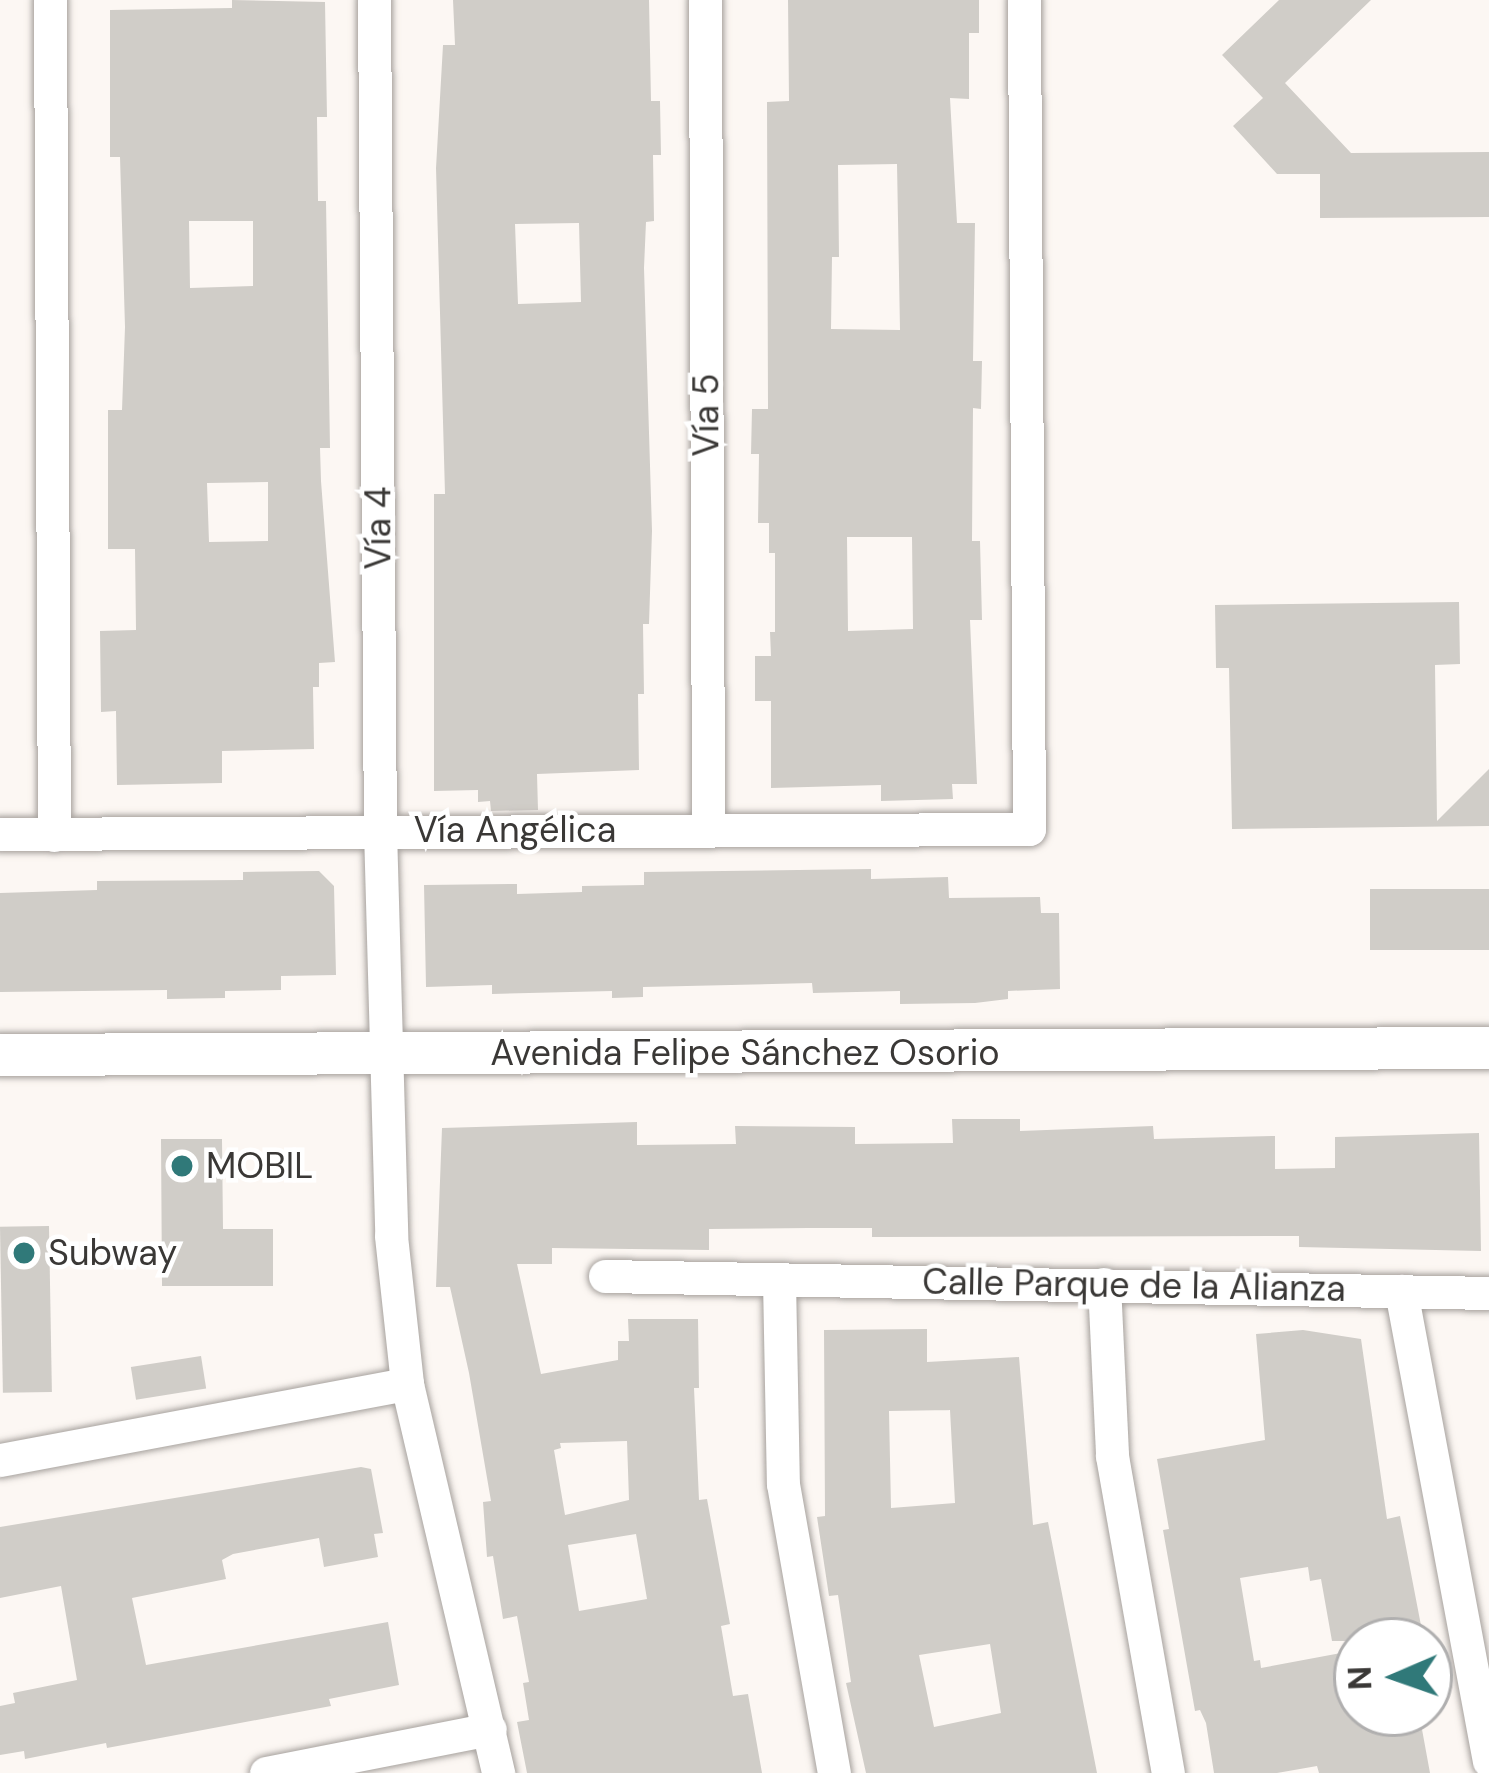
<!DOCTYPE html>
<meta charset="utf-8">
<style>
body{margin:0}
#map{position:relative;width:1489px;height:1773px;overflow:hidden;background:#fcf7f3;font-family:"DM Sans",sans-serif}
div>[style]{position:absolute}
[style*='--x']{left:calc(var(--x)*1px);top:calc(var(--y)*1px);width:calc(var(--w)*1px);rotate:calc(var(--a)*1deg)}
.building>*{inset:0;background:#d0cdc8;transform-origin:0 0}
.roads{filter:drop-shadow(0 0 3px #a7a29e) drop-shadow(0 0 3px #a7a29e)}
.minor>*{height:33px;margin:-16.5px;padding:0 16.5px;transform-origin:16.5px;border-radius:16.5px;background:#fff}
.tertiary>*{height:42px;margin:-21px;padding:0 21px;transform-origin:21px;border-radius:21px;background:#fff}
.dots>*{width:33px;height:33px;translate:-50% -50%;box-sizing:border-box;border:6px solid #fff;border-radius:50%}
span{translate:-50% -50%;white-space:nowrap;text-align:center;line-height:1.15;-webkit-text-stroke:9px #fff;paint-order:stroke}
.street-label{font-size:36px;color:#3a3836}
.poi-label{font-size:36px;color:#3a3836}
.left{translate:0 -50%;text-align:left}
.north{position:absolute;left:1333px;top:1617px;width:120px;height:120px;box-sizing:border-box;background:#fff;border:3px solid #b0afaf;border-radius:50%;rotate:268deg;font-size:33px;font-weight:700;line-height:48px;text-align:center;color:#3a3836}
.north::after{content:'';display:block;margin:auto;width:42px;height:54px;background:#307979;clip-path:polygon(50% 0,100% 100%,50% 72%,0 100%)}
</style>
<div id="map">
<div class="building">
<div style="clip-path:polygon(evenodd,232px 0,325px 2px,327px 117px,317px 117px,318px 201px,326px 201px,330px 448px,320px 448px,321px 481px,335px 662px,319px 663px,319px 687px,313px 687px,314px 749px,222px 751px,222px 783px,117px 785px,116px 711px,101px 712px,100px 631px,136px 630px,135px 549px,108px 549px,108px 410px,122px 410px,125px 327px,120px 157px,110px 157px,110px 10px,232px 8px,232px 0,189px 221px,253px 221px,253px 286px,190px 288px,189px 221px,232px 0,268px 482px,268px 541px,209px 542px,207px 483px,268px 482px)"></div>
<div style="clip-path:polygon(evenodd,453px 0,649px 0,651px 101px,660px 101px,661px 155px,653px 155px,654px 221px,646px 222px,644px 268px,652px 531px,649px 624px,643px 624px,644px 694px,638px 694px,639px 770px,537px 774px,538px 810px,491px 811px,490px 801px,478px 802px,478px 790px,434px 791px,434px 494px,445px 494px,436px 168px,443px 45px,455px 45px,453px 0,579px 223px,581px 302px,518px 304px,515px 224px,579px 223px)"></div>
<div style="clip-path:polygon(evenodd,788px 0,979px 0,979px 33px,969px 33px,969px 99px,950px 98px,957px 223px,975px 223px,973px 361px,982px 361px,981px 409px,973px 408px,972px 541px,980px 541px,982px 620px,970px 620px,977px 784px,952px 784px,953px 799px,881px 801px,881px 785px,771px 788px,771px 701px,755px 701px,755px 656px,771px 656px,770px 632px,775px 632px,775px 553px,769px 553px,769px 523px,758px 523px,759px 454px,751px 454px,752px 409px,768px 409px,767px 102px,789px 101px,788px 0,897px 164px,900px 330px,831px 329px,832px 257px,839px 257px,838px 165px,897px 164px,788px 0,847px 537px,912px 537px,913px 629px,848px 631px,847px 537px)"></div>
<div style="clip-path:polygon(1279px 0,1371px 0,1285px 83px,1351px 153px,1489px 152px,1489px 217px,1320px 218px,1320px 174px,1277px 174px,1233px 126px,1263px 98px,1222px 55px)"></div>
<div style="clip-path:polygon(1459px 602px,1460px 664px,1435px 665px,1437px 821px,1489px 769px,1489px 826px,1232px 829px,1229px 668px,1216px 668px,1215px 605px)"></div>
<div style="clip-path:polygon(871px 869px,871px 879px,948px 877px,949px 898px,1040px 897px,1041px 913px,1059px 913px,1060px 989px,1008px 991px,1008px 999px,975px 1003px,900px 1004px,900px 991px,813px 993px,812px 983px,643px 987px,643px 997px,612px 998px,612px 991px,492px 994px,492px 985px,426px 987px,424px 885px,517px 884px,517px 894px,582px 892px,582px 886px,644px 885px,644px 872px)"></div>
<div style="clip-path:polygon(319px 871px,334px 886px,336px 975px,281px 976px,281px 990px,225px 991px,225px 998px,167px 999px,167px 990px,0 992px,0 893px,97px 890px,97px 881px,243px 880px,243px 872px)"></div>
<div style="left:1489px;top:889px;width:61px;height:119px;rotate:90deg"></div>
<div style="clip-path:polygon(evenodd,952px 1119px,1020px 1119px,1020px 1131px,1153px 1126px,1154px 1139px,1275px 1136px,1275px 1169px,1335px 1168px,1335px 1137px,1479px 1133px,1481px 1251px,1299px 1247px,1299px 1236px,872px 1237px,872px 1228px,808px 1228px,709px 1229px,709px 1250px,552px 1248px,552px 1264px,517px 1264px,541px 1374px,618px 1360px,618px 1341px,629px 1341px,628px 1319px,698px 1319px,699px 1388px,694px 1388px,699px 1500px,707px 1499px,730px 1624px,721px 1626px,733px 1696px,748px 1694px,762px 1773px,527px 1773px,517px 1722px,529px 1720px,523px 1683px,529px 1682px,517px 1616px,503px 1619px,493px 1556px,487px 1557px,483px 1502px,491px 1501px,469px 1373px,450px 1287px,436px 1287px,442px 1128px,637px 1122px,637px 1145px,736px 1144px,735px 1126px,855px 1127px,855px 1144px,953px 1143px,952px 1119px,627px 1441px,629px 1500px,565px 1515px,554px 1450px,561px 1448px,560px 1443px,627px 1441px,952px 1119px,636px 1534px,647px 1599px,579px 1611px,568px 1545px,636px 1534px)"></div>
<div style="clip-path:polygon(161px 1139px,222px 1139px,223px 1229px,273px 1229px,273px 1286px,162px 1286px)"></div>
<div style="left:49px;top:1226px;width:166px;height:49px;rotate:89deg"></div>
<div style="clip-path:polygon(evenodd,927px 1329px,927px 1362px,1019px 1357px,1033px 1525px,1048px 1522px,1097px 1773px,866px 1773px,846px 1683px,851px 1682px,838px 1595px,829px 1596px,817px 1517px,825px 1516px,824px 1330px,927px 1329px,950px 1410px,955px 1503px,891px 1508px,889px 1411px,950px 1410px,927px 1329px,990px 1644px,1001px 1713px,934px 1727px,919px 1655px,990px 1644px)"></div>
<div style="clip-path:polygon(1303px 1330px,1361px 1339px,1387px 1519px,1400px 1516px,1424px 1641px,1332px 1641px,1321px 1579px,1310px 1581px,1308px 1567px,1240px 1578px,1254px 1661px,1260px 1660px,1261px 1668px,1357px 1650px,1357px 1713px,1419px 1713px,1430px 1773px,1319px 1773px,1317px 1766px,1277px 1773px,1214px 1773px,1206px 1723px,1200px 1710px,1195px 1711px,1163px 1530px,1169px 1529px,1157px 1459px,1265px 1440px,1256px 1334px)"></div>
<div style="left:201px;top:1356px;width:33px;height:71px;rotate:81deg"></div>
<div style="clip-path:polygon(361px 1467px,371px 1469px,383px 1533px,374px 1534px,378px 1557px,324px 1567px,319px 1538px,233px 1554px,222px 1560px,226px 1579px,132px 1598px,146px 1665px,388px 1622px,399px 1685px,329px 1699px,331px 1706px,107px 1748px,106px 1743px,25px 1759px,24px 1751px,0 1755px,0 1706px,15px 1703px,13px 1693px,77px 1680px,61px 1586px,0 1598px,0 1527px)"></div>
</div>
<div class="roads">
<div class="minor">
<div style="--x:50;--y:0;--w:835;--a:89.73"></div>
<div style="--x:374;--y:0;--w:830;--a:89.59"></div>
<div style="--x:380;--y:830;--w:406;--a:88.4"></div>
<div style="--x:391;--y:1236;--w:149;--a:83.8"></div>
<div style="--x:407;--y:1384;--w:400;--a:76.8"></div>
<div style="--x:705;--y:0;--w:830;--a:89.79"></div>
<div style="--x:0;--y:834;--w:1029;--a:-0.28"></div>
<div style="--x:1029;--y:829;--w:829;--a:-90.35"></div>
<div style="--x:605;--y:1276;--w:884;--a:1.1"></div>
<div style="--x:779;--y:1280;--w:204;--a:88.9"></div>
<div style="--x:783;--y:1484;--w:293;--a:80"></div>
<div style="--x:1104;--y:1284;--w:172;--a:87.3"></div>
<div style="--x:1112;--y:1456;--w:322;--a:80"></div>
<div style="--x:1401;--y:1291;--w:478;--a:79.4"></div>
<div style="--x:0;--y:1460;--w:414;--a:-10.6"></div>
<div style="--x:266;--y:1773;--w:228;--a:-11.1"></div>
</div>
<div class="tertiary">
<div style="--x:0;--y:1055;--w:1489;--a:-0.27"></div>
</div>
</div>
<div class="dots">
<div style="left:182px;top:1166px;background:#307979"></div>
<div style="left:24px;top:1253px;background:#307979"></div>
</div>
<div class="street-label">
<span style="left:706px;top:415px;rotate:-90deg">Vía 5</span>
<span style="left:378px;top:528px;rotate:-90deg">Vía 4</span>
<span style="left:515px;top:830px">Vía Angélica</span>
<span style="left:745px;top:1053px">Avenida Felipe Sánchez Osorio</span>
<span style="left:1134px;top:1285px;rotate:1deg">Calle Parque de la Alianza</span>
</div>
<div class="poi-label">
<span class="left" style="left:206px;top:1166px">MOBIL</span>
<span class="left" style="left:48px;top:1253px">Subway</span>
</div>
<div class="north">N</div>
</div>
